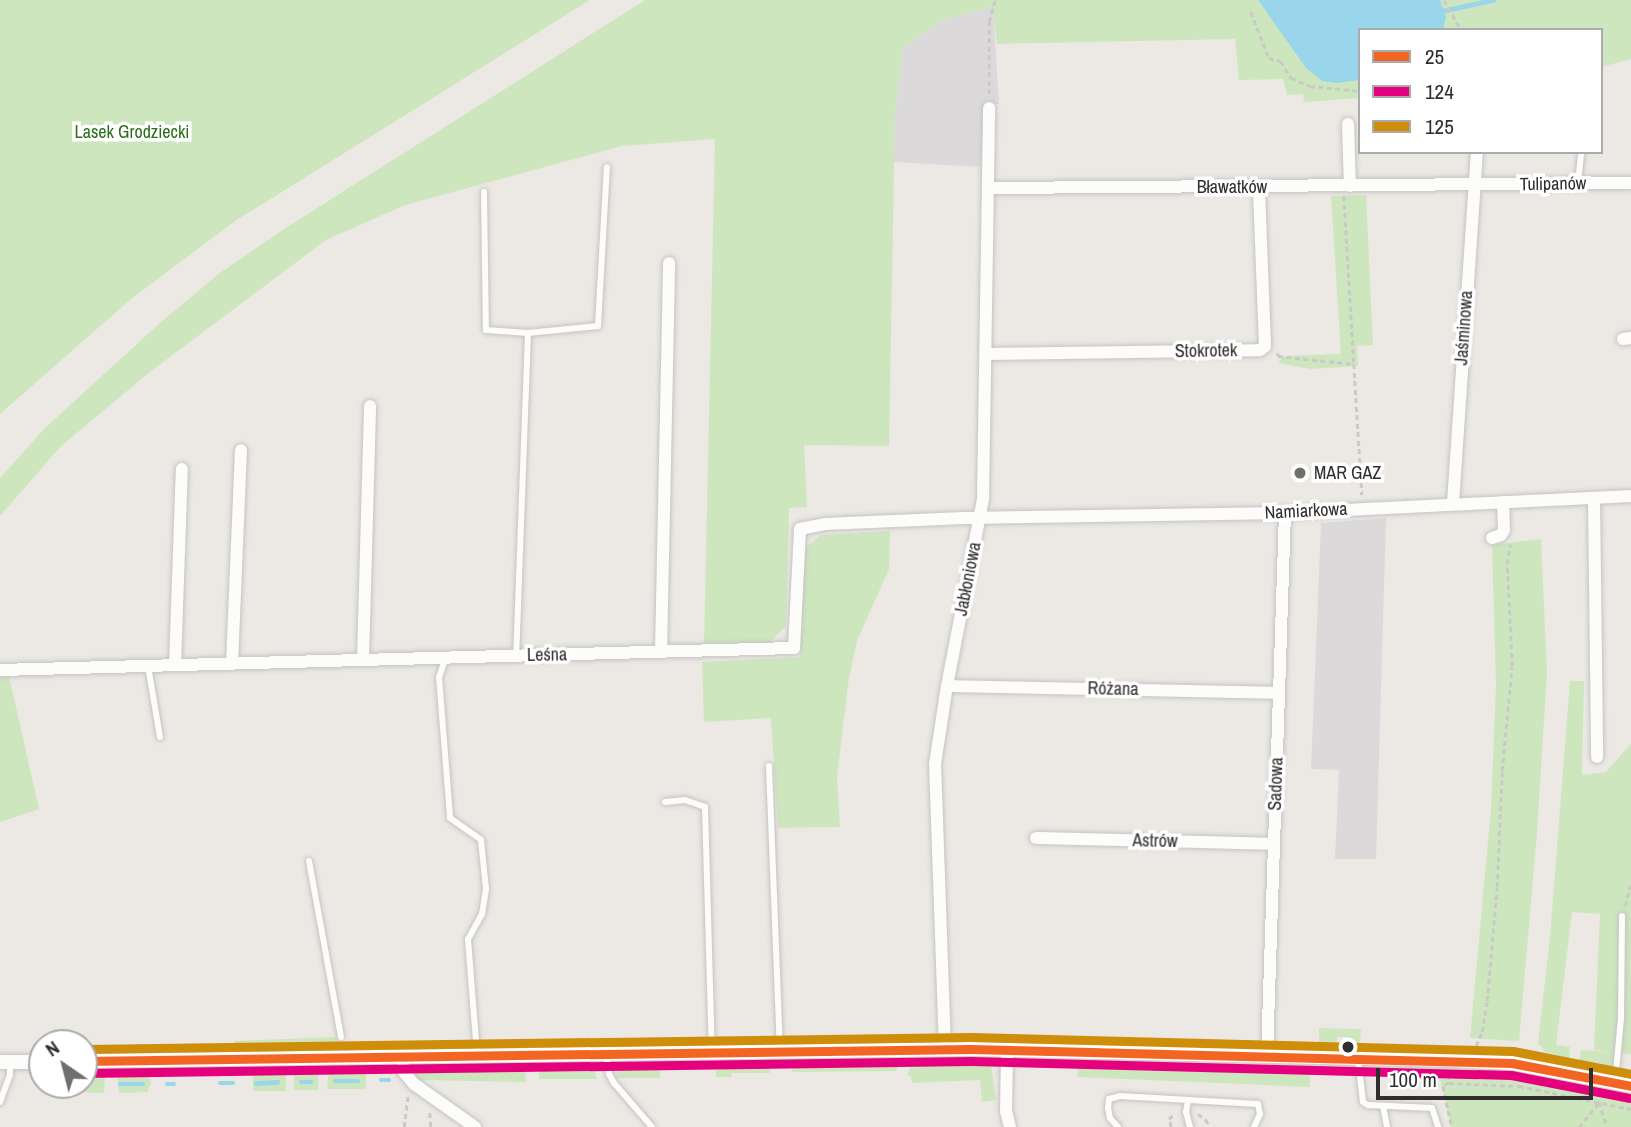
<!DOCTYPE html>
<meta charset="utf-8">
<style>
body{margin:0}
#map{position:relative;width:1631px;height:1127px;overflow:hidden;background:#ece8e4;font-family:"Archivo Narrow",sans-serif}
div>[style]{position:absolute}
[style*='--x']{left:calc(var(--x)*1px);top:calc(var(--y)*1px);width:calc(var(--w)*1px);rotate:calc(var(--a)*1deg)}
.industrial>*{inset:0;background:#dcd9db}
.green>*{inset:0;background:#cee6be;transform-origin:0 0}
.water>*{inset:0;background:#99d6ec}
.stream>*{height:4.5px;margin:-2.25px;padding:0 2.25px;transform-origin:2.25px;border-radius:2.25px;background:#99d6ec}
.path>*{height:2.5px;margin-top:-1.25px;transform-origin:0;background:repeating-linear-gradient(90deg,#c9c9c8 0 5px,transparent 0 8.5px)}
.roads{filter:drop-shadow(0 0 2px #c5c4c5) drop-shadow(0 0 2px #c5c4c5)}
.service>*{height:6px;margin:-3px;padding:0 3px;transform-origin:3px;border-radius:3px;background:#fcfcfb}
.minor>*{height:12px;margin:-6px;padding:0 6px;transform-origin:6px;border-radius:6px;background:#fcfcfb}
.tertiary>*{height:14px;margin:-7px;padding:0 7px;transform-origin:7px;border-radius:7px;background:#fcfcfb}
.bus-1>*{height:9px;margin:-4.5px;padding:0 4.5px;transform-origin:4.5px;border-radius:4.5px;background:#f26522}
.bus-2>*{height:9px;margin:-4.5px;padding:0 4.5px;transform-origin:4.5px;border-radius:4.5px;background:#e5007d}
.bus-3>*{height:9px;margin:-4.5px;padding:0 4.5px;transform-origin:4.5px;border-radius:4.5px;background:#cf8e09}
.dots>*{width:19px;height:19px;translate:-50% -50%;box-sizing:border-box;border:4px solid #fff;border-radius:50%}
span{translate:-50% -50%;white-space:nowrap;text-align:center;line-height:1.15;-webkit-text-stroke:7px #fff;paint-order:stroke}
.park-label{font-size:18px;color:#2c6e1b}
.street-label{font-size:18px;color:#2e2e2e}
.poi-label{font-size:18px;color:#2e2e2e}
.left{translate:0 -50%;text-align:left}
.legend{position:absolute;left:1358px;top:28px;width:245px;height:126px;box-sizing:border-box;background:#fff;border:2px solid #ababab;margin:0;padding:9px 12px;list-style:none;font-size:21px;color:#2e2e2e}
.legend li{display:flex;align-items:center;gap:14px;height:35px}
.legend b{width:35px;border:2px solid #ababab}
.north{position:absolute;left:28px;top:1029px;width:70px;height:70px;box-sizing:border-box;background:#fff;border:2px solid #ababab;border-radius:50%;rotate:325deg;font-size:19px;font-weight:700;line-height:28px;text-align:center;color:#2e2e2e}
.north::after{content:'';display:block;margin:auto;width:24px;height:32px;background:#706f6e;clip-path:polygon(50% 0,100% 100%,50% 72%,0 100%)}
.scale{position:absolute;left:1376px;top:1068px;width:217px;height:32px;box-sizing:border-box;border:4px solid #2e2e2e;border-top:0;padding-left:9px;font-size:21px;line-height:24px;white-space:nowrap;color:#2e2e2e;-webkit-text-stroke:5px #fff;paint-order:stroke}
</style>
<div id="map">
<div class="industrial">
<div style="clip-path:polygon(993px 7px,999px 104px,984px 104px,981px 167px,894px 162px,895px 112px,903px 48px,945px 19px)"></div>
<div style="clip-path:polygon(1386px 518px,1376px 859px,1335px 859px,1339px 770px,1311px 769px,1321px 523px)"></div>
</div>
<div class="green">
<div style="clip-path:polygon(0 0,590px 0,235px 221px,131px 299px,0 414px)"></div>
<div style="clip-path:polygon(645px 0,1258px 0,1277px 26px,1360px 55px,1360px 98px,1304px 102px,1303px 94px,1287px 95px,1283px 79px,1239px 80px,1235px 39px,997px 44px,992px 7px,945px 19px,903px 48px,895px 112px,889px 446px,804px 445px,807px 507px,789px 508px,786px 626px,769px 643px,704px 646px,715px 139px,622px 146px,405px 205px,326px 240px,151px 371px,61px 446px,0 516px,0 478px,45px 428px,161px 322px,220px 273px,284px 229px)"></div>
<div style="clip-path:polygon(1422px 0,1631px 0,1631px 59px,1601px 67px,1601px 30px,1425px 30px)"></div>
<div style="clip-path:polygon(1366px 195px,1373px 345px,1357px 346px,1358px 366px,1311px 369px,1278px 363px,1284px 356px,1341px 354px,1331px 196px)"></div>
<div style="clip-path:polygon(890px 531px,889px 569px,857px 641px,849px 678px,837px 776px,840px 827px,778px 828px,771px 718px,704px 722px,702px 662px,800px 657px,804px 549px,821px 535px)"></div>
<div style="clip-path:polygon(1541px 539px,1547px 673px,1537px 833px,1519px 1041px,1470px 1038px,1491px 809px,1496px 684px,1492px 545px)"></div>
<div style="clip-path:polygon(0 676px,9px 676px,39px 809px,0 822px)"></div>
<div style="clip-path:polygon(1570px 681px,1584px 681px,1582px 775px,1606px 772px,1631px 744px,1631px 1054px,1617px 1053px,1614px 1067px,1579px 1060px,1581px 1050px,1612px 1052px,1594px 1050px,1600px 914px,1572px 912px,1556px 1045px,1570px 1047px,1569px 1058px,1545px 1052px,1538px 1043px,1550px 937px)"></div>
<div style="clip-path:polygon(1319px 1028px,1361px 1029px,1360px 1043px,1349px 1043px,1348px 1037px,1337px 1037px,1337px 1042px,1319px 1042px)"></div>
<div style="clip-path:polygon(338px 1037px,338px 1043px,235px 1045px,234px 1041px)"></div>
<div style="clip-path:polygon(913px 1059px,963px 1059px,964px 1063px,991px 1065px,996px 1100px,982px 1102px,980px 1080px,912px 1083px,911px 1076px,907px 1076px)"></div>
<div style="clip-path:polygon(896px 1060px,900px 1063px,896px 1071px,792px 1072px,793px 1063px)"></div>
<div style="clip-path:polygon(1078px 1061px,1305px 1067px,1309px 1073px,1310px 1087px,1077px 1077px)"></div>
<div style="clip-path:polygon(720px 1062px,770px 1062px,770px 1073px,732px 1073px,731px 1077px,716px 1077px,716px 1066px)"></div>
<div style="clip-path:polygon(618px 1064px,653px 1064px,660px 1067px,660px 1078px,616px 1078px)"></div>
<div style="clip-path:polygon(525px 1065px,526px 1082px,419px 1080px,412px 1071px,413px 1068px)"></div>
<div style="clip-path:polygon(542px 1065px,593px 1065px,597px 1079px,539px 1079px,539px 1068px)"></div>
<div style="clip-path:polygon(363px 1068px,366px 1071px,366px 1089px,327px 1089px,329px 1069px)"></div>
<div style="clip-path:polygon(315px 1069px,318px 1072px,318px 1090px,294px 1090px,294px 1072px)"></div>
<div style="clip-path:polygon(101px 1072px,105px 1077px,104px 1093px,50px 1091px,52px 1085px,84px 1085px,84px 1073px)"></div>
<div style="clip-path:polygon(117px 1074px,147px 1074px,151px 1083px,147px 1092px,119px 1093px)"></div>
<div style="clip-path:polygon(1523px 1074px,1631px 1096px,1631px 1127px,1451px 1127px,1439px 1075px)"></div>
<div style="left:286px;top:1075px;width:16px;height:33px;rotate:90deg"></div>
</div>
<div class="water">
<div style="clip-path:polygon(1258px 0,1440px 0,1446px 17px,1443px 30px,1360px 30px,1360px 80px,1336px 83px,1322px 81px,1306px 68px)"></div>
</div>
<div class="stream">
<div style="--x:1442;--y:11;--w:52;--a:-12.2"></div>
<div style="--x:381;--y:1080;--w:8;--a:0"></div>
<div style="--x:335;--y:1081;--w:23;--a:0"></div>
<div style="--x:301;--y:1082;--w:10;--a:0"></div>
<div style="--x:220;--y:1083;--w:13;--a:0"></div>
<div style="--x:256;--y:1083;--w:21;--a:-3"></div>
<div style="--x:120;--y:1084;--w:23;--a:0"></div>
<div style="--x:167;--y:1084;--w:7;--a:0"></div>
</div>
<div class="path">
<div style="--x:1444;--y:0;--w:34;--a:60"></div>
<div style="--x:1251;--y:12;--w:49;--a:68.6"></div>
<div style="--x:1269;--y:58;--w:12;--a:14"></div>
<div style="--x:1281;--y:61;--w:20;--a:60"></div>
<div style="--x:1291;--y:78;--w:21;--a:23"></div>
<div style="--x:1310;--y:86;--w:50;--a:5.7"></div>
<div style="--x:989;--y:94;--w:72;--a:-90"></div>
<div style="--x:989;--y:22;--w:23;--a:-75"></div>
<div style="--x:1344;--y:196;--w:168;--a:86.6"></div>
<div style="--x:1278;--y:353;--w:3;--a:90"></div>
<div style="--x:1278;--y:356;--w:76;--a:6"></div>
<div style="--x:1354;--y:364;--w:131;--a:86.5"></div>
<div style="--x:1625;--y:906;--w:25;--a:-76"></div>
<div style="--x:1476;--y:1046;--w:15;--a:-67"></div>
<div style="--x:1482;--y:1032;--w:31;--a:-81"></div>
<div style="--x:1487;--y:1001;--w:114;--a:-85"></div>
<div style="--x:1497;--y:887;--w:116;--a:-87.5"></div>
<div style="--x:1502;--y:771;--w:105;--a:-84.6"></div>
<div style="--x:1512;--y:666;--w:102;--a:-92.8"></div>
<div style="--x:1507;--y:564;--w:20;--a:-81"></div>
<div style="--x:1449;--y:1075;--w:8;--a:90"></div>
<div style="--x:1449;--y:1083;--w:7;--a:153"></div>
<div style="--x:1443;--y:1086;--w:42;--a:77.6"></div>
<div style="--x:1449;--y:1083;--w:70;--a:2.5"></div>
<div style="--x:1519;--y:1086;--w:114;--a:11.6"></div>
<div style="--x:1599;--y:1102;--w:26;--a:72"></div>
<div style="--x:430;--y:1113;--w:14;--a:86"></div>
<div style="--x:1198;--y:1114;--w:9;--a:32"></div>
<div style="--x:1206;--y:1119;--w:9;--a:69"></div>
<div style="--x:404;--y:1127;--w:31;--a:-83"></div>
<div style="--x:1171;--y:1127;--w:8;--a:-104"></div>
<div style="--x:1169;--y:1119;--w:8;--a:-45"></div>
<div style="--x:1579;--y:1127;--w:32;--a:-51"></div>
</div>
<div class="roads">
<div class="service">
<div style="--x:1578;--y:183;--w:31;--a:-84"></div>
<div style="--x:484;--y:192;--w:138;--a:89.2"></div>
<div style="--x:486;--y:330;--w:42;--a:4.1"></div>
<div style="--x:528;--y:333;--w:322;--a:92.1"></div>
<div style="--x:528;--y:333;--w:70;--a:-5.7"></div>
<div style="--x:598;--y:326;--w:159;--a:-86.8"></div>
<div style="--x:446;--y:657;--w:21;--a:109"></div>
<div style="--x:439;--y:677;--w:141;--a:85.5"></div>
<div style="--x:450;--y:818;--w:38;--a:35"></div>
<div style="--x:481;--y:840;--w:49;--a:84.2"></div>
<div style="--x:486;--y:889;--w:25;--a:99"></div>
<div style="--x:482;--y:914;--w:29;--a:119"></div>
<div style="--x:468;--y:939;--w:115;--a:85.5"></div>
<div style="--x:148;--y:666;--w:72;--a:80.4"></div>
<div style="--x:769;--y:766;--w:285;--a:87.8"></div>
<div style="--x:665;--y:802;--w:20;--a:-6"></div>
<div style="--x:685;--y:800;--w:21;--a:19"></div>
<div style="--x:705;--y:807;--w:244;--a:88.4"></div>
<div style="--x:309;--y:861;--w:179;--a:79.7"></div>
<div style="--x:606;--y:1054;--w:20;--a:81"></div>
<div style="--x:609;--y:1074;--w:10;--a:61"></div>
<div style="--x:614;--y:1083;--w:58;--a:49.2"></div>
<div style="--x:1358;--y:1059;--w:43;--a:83.4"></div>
<div style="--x:1363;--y:1102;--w:6;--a:31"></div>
<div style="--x:1368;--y:1105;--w:64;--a:2.7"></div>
<div style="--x:1432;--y:1108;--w:20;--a:72"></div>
<div style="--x:1615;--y:1082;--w:63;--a:-84.6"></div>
<div style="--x:1621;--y:1019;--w:103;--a:-89.4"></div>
<div style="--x:1188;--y:1100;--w:12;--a:99"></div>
<div style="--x:1186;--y:1112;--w:16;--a:75"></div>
<div style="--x:0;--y:1102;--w:29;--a:-70"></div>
<div style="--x:10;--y:1075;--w:13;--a:-90"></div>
<div style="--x:1383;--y:1106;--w:21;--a:79"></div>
<div style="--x:1118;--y:1127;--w:12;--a:-132"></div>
<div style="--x:1110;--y:1118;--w:10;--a:-101"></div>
<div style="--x:1108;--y:1108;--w:9;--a:-84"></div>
<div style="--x:1109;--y:1099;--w:11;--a:-15"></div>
<div style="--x:1120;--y:1096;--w:138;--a:3.3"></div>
<div style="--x:1258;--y:1104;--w:10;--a:79"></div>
<div style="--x:1260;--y:1114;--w:14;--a:115"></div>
</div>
<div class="minor">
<div style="--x:1348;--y:124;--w:62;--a:88.2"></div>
<div style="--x:990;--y:188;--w:641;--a:-0.45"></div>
<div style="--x:1623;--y:339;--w:8;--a:-7"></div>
<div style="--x:987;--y:354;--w:273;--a:-0.8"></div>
<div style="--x:1260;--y:350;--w:6;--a:-39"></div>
<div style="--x:1265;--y:346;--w:159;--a:-92.2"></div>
<div style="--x:1594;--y:498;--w:259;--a:89.3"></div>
<div style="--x:1453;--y:503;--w:352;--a:-86.1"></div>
<div style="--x:1492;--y:538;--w:9;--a:-18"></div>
<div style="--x:1501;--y:535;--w:6;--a:-59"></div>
<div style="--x:1504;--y:530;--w:28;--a:-92"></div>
<div style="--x:661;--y:652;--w:389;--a:-88.8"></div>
<div style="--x:363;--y:659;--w:253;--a:-88.4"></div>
<div style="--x:232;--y:664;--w:214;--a:-87.6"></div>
<div style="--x:175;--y:665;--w:196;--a:-88"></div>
<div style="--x:0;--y:670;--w:794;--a:-1.59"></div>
<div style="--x:794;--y:648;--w:119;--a:-87.1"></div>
<div style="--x:800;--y:529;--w:25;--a:-11"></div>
<div style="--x:825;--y:524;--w:139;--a:-2.5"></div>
<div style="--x:964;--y:518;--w:321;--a:-0.9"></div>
<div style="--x:1285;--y:513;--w:346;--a:-2.8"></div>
<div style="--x:947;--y:686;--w:332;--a:1.2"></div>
<div style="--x:1036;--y:838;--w:238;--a:1.4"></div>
<div style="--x:945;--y:1049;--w:285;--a:-92"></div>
<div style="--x:935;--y:764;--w:79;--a:-81.3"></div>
<div style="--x:947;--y:686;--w:190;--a:-79.1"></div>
<div style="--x:983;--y:499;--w:391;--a:-89.1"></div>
<div style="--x:1007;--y:1050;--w:61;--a:90.9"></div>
<div style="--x:1006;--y:1111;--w:16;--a:76"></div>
<div style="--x:1267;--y:1055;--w:542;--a:-88.1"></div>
<div style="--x:403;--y:1057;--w:14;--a:90"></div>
<div style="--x:403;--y:1071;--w:17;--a:50"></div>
<div style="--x:414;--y:1084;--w:75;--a:35.2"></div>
</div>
<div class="tertiary">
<div style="--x:84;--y:1061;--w:887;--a:-0.78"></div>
<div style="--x:971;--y:1049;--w:481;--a:1.3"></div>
<div style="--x:1452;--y:1060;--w:60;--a:2.9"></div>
<div style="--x:1512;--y:1063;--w:121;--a:10.9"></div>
<div style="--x:0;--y:1062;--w:42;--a:0"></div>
</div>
</div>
<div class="bus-1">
<div style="--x:84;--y:1061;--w:887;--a:-0.78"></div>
<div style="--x:971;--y:1049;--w:541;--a:1.48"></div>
<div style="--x:1512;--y:1063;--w:121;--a:10.9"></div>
</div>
<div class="bus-2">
<div style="--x:84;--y:1073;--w:887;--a:-0.78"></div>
<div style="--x:971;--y:1061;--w:540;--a:1.49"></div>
<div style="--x:1511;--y:1075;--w:120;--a:11"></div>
</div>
<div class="bus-3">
<div style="--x:84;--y:1049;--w:887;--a:-0.78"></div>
<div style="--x:971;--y:1037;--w:542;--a:1.48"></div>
<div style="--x:1513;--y:1051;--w:120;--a:11"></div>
</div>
<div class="dots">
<div style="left:1300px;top:473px;background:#706f6e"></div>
<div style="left:1348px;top:1047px;background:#2e2e2e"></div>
</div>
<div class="park-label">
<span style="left:132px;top:132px">Lasek Grodziecki</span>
</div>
<div class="street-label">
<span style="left:1553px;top:184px;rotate:-1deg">Tulipanów</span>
<span style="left:1232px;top:187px">Bławatków</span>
<span style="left:1464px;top:328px;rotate:-86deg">Jaśminowa</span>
<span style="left:1206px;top:351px;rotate:-1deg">Stokrotek</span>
<span style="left:1306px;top:511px;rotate:-3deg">Namiarkowa</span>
<span style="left:968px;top:579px;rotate:-79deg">Jabłoniowa</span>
<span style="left:547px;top:655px;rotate:-1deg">Leśna</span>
<span style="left:1113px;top:689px;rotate:1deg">Różana</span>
<span style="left:1276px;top:784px;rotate:-88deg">Sadowa</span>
<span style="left:1155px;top:841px;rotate:1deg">Astrów</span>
</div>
<div class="poi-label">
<span class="left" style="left:1314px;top:473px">MAR GAZ</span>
</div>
<ul class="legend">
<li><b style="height:9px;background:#f26522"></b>25</li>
<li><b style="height:9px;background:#e5007d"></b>124</li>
<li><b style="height:9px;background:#cf8e09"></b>125</li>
</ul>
<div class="north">N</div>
<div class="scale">100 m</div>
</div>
